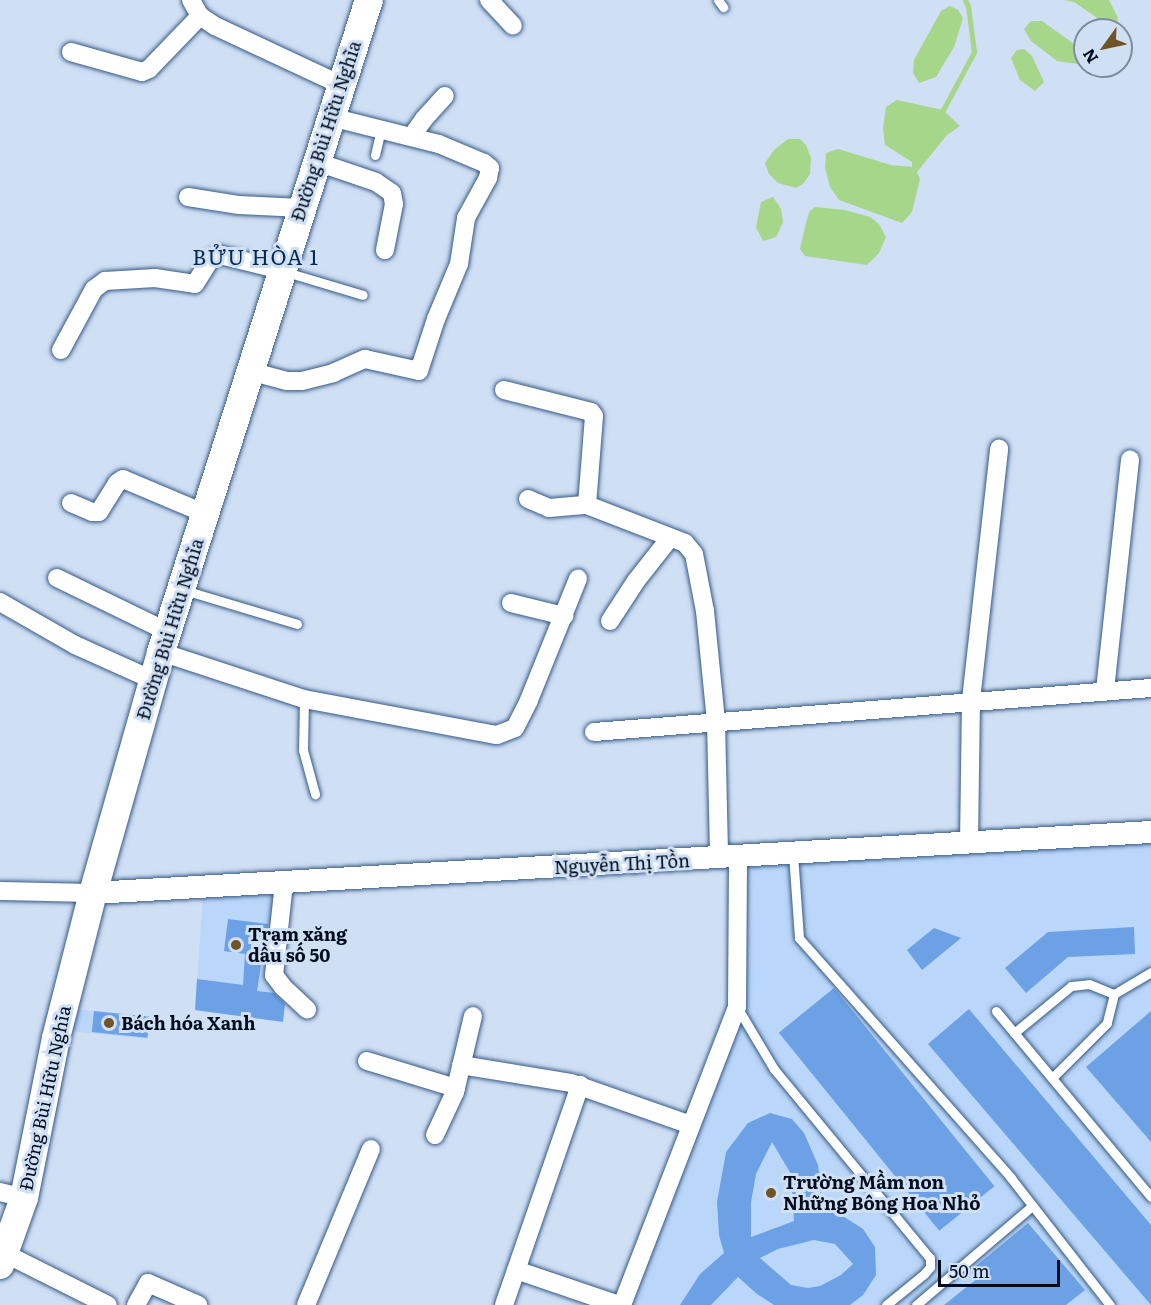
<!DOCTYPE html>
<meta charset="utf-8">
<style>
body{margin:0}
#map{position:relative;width:1151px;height:1305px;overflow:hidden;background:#cfdff4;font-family:Literata,serif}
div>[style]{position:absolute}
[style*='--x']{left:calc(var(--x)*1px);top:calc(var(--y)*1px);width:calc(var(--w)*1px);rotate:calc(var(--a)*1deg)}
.built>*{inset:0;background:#bad6f8;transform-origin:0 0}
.water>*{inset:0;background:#a6d68a}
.stream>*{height:5px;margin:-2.5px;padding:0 2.5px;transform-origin:2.5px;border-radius:2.5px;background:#a6d68a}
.building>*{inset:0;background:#6ca2e5;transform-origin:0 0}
.roads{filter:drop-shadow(0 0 2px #355986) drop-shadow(0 0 2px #355986)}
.service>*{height:9px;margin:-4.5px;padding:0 4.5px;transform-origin:4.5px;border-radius:4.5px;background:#fff}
.minor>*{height:18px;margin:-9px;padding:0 9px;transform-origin:9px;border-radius:9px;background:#fff}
.tertiary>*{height:22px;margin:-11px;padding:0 11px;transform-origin:11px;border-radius:11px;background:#fff}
.primary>*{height:28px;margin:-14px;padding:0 14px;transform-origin:14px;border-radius:14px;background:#fff}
.dots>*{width:16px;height:16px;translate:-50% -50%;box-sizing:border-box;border:3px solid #cfdff4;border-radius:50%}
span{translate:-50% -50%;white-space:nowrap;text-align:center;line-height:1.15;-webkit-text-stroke:6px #cfdff4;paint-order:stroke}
.street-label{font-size:18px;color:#020c1d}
.poi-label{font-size:18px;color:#020c1d;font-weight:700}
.left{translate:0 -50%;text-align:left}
.quarter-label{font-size:21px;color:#052a52;letter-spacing:1.5px}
.north{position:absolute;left:1073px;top:18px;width:60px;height:60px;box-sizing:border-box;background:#cfdff4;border:2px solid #7d8b9e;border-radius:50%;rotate:237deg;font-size:16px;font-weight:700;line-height:24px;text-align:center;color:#020c1d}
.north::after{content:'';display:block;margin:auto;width:21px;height:27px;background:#715328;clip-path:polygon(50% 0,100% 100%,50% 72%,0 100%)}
.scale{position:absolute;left:938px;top:1260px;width:122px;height:27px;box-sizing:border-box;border:3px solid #020c1d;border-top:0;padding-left:8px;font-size:18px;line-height:21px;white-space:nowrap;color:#020c1d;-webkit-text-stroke:4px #cfdff4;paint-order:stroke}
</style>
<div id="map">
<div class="built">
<div style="clip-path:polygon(1151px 841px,1151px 1305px,891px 1305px,934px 1267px,779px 1068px,742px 1009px,743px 866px)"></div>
<div style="clip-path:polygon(277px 892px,268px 976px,286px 996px,283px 1022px,195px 1010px,203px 896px)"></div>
<div style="left:73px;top:1009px;width:77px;height:22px;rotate:6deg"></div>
<div style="clip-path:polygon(739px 1017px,926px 1259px,927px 1265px,921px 1272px,881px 1305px,628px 1305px)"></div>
</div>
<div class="water">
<div style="clip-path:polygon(1064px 0,1109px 0,1118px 18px,1116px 30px,1101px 30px,1102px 25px,1096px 17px,1074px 2px)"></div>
<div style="clip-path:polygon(950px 6px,958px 10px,963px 18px,954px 47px,936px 77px,919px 83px,913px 73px,914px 60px,941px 11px)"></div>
<div style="clip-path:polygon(1031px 21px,1042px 21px,1081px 49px,1085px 47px,1085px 58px,1078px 64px,1057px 61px,1031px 41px,1024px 29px)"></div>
<div style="clip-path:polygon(1024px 49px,1032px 56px,1044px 82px,1035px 91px,1020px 80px,1011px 58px,1017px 50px)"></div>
<div style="clip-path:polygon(897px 100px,943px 110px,960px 126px,947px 135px,917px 172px,920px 179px,912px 212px,902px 223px,839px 200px,830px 187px,825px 168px,826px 153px,838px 149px,891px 165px,912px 167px,912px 162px,885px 145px,883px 128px,886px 107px)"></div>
<div style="clip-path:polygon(788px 139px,800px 139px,806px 145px,811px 158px,810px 174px,803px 184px,796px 188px,778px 183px,769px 174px,765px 163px,774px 150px)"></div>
<div style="clip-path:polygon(773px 197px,781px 209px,783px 222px,776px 237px,763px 241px,756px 227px,761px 202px)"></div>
<div style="clip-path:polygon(815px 207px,845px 210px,870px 217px,879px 224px,886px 237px,879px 253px,867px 265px,805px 256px,800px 249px,805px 227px,809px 212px)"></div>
</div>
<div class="stream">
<div style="--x:943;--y:110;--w:66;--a:-61.9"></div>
<div style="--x:974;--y:52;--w:46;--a:-97.4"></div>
<div style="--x:968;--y:6;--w:7;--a:-117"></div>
</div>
<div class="building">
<div style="clip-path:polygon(228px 919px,268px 924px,264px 965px,261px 965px,257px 991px,274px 993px,285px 1004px,283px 1022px,195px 1010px,197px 979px,243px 985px,245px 954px,224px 951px)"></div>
<div style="clip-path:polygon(1134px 927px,1135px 954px,1068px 957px,1026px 993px,1005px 968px,1048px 932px)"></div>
<div style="clip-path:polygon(934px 928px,961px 938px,922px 970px,907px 950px)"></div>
<div style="left:834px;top:988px;width:255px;height:71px;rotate:51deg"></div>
<div style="clip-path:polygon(969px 1009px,1151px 1225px,1151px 1305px,928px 1044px)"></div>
<div style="left:94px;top:1011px;width:56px;height:21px;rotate:6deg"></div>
<div style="clip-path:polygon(1151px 1011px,1151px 1142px,1086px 1067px)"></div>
<div style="clip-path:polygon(evenodd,770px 1113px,792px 1119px,804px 1133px,818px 1165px,821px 1187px,819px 1213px,838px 1213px,863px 1229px,875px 1247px,876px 1275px,863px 1295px,850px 1305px,774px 1305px,757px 1294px,738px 1277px,711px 1305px,680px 1305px,700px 1274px,724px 1253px,719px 1235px,717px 1202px,726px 1152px,748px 1123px,770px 1113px,772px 1142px,791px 1174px,794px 1221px,751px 1237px,751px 1202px,756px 1174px,772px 1142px,770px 1113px,814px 1240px,835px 1244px,853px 1264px,841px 1275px,820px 1286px,808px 1288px,791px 1285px,760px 1258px,778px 1249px,814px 1240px)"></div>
<div style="clip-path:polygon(1028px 1223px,1085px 1290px,1066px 1305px,944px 1305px,978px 1278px,971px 1270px)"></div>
</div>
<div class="roads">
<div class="service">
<div style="--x:718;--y:0;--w:9;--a:54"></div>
<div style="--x:375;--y:155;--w:28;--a:-77"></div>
<div style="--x:286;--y:272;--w:80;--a:16.6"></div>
<div style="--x:184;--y:590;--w:118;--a:16.7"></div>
<div style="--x:304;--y:699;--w:51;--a:91.1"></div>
<div style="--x:303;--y:750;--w:46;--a:74.7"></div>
<div style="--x:793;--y:854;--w:84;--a:85.9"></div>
<div style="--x:799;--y:938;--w:320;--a:48.5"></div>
<div style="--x:1011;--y:1178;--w:161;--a:52.1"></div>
<div style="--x:1114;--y:994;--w:43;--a:-30.7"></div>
<div style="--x:737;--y:1007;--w:72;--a:59.2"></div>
<div style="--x:774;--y:1069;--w:245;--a:50.5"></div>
<div style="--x:930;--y:1258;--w:9;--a:90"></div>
<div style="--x:930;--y:1267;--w:9;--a:131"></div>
<div style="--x:924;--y:1274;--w:49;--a:140.8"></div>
<div style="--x:996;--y:1011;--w:242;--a:50.2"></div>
<div style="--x:1014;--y:1033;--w:74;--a:-39.5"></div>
<div style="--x:1071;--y:986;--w:18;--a:-6"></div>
<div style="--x:1089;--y:984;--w:27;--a:22"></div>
<div style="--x:1114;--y:994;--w:30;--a:104"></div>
<div style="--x:1107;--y:1023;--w:78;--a:135"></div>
<div style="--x:916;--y:1305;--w:153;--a:-40.5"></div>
</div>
<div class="minor">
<div style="--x:191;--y:0;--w:18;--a:61"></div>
<div style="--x:200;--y:16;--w:18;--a:34"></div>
<div style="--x:215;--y:26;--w:139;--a:25.1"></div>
<div style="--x:489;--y:0;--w:35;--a:47"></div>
<div style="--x:71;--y:52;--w:74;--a:15.7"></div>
<div style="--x:142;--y:72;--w:8;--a:-23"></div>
<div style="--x:149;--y:69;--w:74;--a:-46.1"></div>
<div style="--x:412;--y:136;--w:21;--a:-55"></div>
<div style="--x:424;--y:119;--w:31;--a:-48"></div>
<div style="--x:317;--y:162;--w:62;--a:18.7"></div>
<div style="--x:376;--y:182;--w:19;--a:35"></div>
<div style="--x:392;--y:193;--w:11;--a:80"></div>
<div style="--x:394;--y:204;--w:47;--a:101.1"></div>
<div style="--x:188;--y:197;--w:52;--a:8.9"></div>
<div style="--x:239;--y:205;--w:63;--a:2.7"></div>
<div style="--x:61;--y:350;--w:69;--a:-61.6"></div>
<div style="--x:94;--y:289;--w:14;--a:-36"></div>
<div style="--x:105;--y:281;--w:50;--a:-3.4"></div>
<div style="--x:155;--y:278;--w:40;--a:8.5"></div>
<div style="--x:195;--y:284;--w:28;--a:-58"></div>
<div style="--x:210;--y:260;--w:11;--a:-27"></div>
<div style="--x:220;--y:255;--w:63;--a:13.8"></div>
<div style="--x:253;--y:372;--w:35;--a:15"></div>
<div style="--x:287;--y:381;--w:15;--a:0"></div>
<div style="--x:302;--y:381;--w:32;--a:-14"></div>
<div style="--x:333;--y:373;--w:35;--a:-24"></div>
<div style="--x:365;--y:359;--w:55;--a:12.5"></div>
<div style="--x:419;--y:371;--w:55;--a:-71.9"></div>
<div style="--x:436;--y:319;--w:60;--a:-67.3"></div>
<div style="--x:459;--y:264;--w:47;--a:-81.3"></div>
<div style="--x:466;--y:218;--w:46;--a:-61.2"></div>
<div style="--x:488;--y:178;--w:10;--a:-79"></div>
<div style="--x:490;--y:168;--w:8;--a:-140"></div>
<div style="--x:484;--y:163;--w:49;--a:-157.1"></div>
<div style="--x:439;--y:144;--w:111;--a:-166"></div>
<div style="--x:504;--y:390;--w:90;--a:14.2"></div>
<div style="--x:591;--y:412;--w:5;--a:53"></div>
<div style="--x:594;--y:416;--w:89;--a:94.5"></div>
<div style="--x:587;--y:505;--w:105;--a:21.2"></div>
<div style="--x:685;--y:543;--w:14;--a:51"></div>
<div style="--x:694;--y:554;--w:58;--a:79.1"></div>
<div style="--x:705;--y:611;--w:111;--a:84.3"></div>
<div style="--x:716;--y:721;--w:137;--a:88.7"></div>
<div style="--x:528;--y:499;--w:23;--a:23"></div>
<div style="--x:549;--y:508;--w:38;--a:-5"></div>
<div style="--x:71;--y:503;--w:23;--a:23"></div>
<div style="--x:92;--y:512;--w:7;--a:0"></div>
<div style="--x:99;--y:512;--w:34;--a:-58"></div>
<div style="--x:117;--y:483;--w:7;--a:-34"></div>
<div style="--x:123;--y:479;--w:90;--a:22.9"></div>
<div style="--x:57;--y:578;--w:123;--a:25.9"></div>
<div style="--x:0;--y:602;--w:86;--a:29.8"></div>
<div style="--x:75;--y:645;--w:85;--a:24.2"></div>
<div style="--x:511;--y:603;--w:55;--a:13.8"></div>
<div style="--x:610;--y:621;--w:48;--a:-57"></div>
<div style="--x:636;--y:581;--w:53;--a:-51.8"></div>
<div style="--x:161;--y:652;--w:151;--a:18.2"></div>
<div style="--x:304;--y:699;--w:196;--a:10.6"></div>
<div style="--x:497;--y:735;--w:19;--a:-21"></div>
<div style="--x:515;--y:728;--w:31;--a:-63"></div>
<div style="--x:529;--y:700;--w:131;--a:-68"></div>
<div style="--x:1105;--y:690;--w:232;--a:-83.8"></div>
<div style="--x:594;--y:732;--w:559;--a:-4.52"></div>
<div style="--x:969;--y:843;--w:143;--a:-89.2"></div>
<div style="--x:971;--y:700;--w:253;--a:-83.6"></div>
<div style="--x:284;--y:883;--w:93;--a:96.2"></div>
<div style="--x:274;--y:975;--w:15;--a:53"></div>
<div style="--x:283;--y:987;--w:33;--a:43"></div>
<div style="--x:0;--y:891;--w:93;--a:1.2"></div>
<div style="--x:367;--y:1061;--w:93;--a:16.9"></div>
<div style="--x:461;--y:1065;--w:111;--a:9.3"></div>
<div style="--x:571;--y:1083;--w:127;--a:19.3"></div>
<div style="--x:435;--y:1135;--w:47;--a:-65.1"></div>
<div style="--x:455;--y:1092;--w:78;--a:-76.7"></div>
<div style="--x:0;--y:1192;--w:25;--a:14"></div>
<div style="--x:4;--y:1253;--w:116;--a:26.6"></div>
<div style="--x:516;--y:1270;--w:109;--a:18.8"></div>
<div style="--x:136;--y:1305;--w:25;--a:-61"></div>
<div style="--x:148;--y:1283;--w:55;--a:23.7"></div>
<div style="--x:306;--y:1305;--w:169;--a:-67.4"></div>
<div style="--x:504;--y:1305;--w:233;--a:-70.9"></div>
<div style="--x:622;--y:1305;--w:319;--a:-68.9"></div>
<div style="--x:737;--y:1007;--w:150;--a:-89.6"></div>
</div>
<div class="tertiary">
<div style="--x:93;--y:893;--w:1060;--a:-3.3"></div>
</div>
<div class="primary">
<div style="--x:0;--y:1265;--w:71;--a:-70.3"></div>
<div style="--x:24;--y:1198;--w:163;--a:-78.7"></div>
<div style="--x:56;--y:1038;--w:150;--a:-75.7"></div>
<div style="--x:93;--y:893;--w:250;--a:-74.2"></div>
<div style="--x:161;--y:652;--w:684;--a:-72.31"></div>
</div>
</div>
<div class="dots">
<div style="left:236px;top:945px;background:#715328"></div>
<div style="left:109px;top:1023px;background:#715328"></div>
<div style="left:771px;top:1193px;background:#715328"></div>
</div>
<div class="street-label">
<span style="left:326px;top:131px;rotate:-72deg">Đường Bùi Hữu Nghĩa</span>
<span style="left:170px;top:629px;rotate:-73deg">Đường Bùi Hữu Nghĩa</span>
<span style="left:622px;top:864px;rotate:-3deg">Nguyễn Thị Tồn</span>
<span style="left:45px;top:1098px;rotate:-78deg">Đường Bùi Hữu Nghĩa</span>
</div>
<div class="poi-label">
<span class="left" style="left:248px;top:945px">Trạm xăng<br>dầu số 50</span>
<span class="left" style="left:121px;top:1023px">Bách hóa Xanh</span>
<span class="left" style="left:783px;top:1193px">Trường Mầm non<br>Những Bông Hoa Nhỏ</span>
</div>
<div class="quarter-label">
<span style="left:256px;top:256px">BỬU HÒA 1</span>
</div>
<div class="north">N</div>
<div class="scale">50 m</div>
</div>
